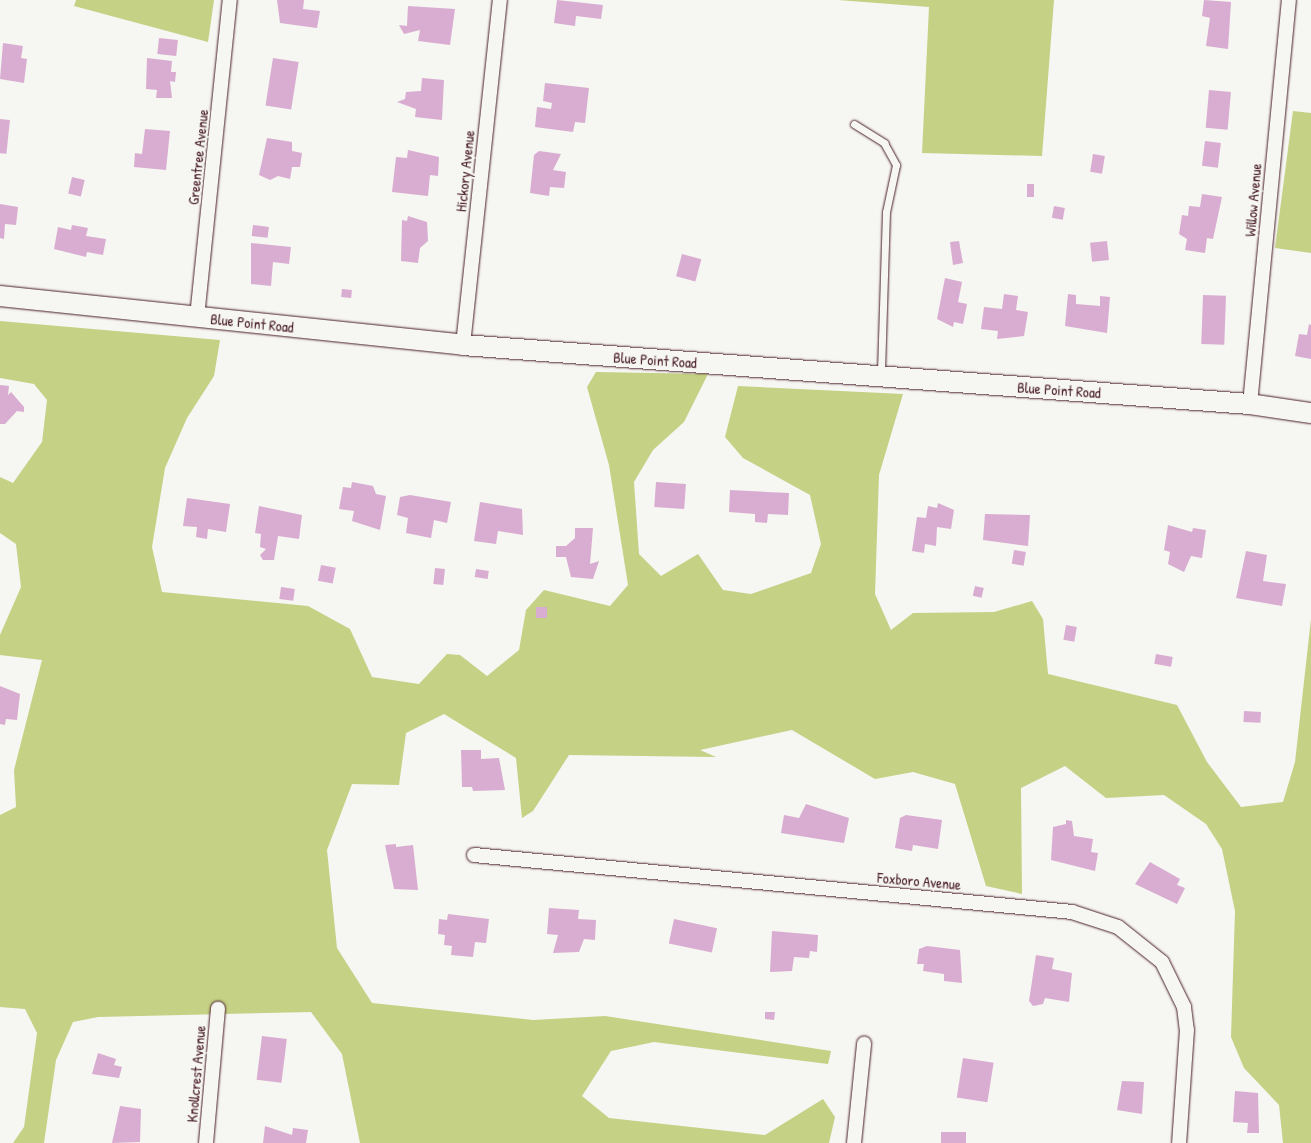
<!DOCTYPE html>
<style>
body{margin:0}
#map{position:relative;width:1311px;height:1143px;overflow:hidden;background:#f6f6f2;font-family:"Patrick Hand",sans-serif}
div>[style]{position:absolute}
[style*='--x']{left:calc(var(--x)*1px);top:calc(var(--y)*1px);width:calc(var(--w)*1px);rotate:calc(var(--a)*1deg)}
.green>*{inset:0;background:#c5d184}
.building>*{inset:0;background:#d9add1;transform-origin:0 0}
.roads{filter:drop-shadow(0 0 1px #4a1f2b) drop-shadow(0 0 1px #4a1f2b)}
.lane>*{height:7px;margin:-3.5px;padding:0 3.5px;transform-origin:3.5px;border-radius:3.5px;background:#f6f6f2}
.street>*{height:14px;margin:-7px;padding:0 7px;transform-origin:7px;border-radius:7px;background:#f6f6f2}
.secondary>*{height:20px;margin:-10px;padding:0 10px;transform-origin:10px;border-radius:10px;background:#f6f6f2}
span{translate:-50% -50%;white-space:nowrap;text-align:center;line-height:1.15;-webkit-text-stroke:4px #f6f6f2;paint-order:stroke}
.street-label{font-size:15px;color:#4a1f2b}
</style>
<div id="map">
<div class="green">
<div style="clip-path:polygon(76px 0,214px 0,208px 42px,74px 6px)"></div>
<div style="clip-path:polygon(838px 0,1054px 0,1042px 156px,922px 153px,929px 7px)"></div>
<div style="clip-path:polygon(1293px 111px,1311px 113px,1311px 253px,1275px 248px)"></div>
<div style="clip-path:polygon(0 321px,220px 340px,214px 376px,187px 418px,165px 468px,152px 547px,162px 592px,308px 606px,350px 629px,372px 677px,419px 684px,447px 654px,460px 655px,487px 676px,519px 650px,526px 610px,544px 590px,610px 606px,628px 585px,609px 465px,587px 387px,596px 372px,708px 374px,684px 422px,653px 450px,634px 482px,639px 554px,661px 576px,698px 554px,723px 590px,751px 594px,811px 573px,821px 544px,810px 495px,743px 458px,725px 437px,738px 386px,903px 394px,879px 475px,875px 594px,891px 630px,913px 613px,994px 612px,1032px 601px,1043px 619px,1048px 674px,1177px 705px,1207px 762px,1241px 807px,1283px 802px,1295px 762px,1311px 619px,1311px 1143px,1283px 1143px,1279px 1105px,1244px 1068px,1231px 1037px,1235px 911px,1222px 849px,1206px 824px,1164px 795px,1106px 798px,1065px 766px,1021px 788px,1022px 894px,986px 886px,955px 784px,913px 772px,875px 779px,792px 730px,700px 750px,716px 757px,569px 755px,533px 811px,522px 818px,516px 758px,444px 714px,406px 733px,399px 785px,352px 784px,327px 850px,337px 948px,372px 1003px,533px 1020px,605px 1016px,831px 1051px,828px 1064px,654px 1042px,611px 1051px,582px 1096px,609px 1118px,765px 1135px,823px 1099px,835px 1117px,829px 1143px,360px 1143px,342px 1054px,311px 1012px,98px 1017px,73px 1022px,56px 1060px,44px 1143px,13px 1143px,24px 1127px,37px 1033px,25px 1009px,0 1007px,0 815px,16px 807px,14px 770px,42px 660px,0 655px,0 635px,21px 587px,16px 544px,0 533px,0 477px,13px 483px,42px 442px,47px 400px,34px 384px,0 378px)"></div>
</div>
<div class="building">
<div style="clip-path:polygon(277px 0,304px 0,303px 9px,320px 11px,317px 28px,280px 23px)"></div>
<div style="clip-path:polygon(557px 0,603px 5px,601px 19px,576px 16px,575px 26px,554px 23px)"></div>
<div style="clip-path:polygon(1204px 0,1231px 2px,1228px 49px,1206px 46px,1210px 18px,1202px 16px)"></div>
<div style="clip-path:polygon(408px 6px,455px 9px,450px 45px,418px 41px,420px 30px,404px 34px,399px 25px,407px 26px)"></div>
<div style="left:159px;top:38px;width:19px;height:16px;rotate:6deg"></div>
<div style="clip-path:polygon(3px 43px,23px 46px,21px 58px,27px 59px,24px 83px,0 79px)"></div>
<div style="clip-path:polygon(147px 58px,172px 61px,171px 72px,176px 72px,175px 82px,170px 81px,172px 98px,156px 98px,157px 90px,146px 89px)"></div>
<div style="left:273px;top:58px;width:26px;height:48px;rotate:9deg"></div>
<div style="clip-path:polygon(422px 78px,444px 80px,442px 120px,415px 117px,416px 109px,397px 102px,405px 99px,406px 92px,421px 91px)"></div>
<div style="clip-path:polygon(545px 83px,589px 88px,585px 123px,575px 122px,573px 132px,535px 127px,537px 107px,551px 109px,552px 103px,543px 101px)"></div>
<div style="left:1209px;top:90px;width:22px;height:38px;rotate:5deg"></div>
<div style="left:0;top:119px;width:10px;height:34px;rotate:6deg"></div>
<div style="clip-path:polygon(145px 129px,170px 131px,166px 170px,134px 167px,135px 153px,142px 154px)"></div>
<div style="clip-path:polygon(267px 138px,292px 142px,292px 151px,302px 153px,300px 167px,292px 167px,290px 179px,278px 176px,270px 180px,259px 175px)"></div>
<div style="left:1205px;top:141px;width:16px;height:25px;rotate:7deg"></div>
<div style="clip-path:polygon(408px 150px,439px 157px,438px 176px,430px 175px,428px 196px,392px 192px,396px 157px,407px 158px)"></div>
<div style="clip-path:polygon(539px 151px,561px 154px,553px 170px,566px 172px,564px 188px,550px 187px,549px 196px,530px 193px,534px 155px)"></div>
<div style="left:1093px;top:154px;width:12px;height:18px;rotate:9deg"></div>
<div style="left:72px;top:177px;width:13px;height:17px;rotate:13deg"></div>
<div style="left:1027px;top:184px;width:7px;height:13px"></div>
<div style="clip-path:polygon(1202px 194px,1222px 197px,1213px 239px,1207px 238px,1205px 253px,1185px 250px,1187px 239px,1179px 234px,1182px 215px,1188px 216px,1189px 206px,1200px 207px)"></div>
<div style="clip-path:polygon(0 204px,18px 207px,16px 225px,5px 224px,4px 239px,0 238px)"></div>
<div style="left:1054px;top:206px;width:11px;height:12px;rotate:10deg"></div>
<div style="clip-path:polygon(408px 216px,427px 222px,428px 241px,420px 248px,418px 263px,401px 261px,402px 220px,407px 221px)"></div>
<div style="clip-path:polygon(72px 225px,88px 228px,86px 236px,106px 239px,103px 255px,87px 252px,86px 257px,54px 249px,58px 227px,71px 230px)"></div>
<div style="left:253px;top:225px;width:16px;height:11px;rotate:7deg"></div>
<div style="clip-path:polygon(959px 241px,963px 263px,953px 265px,950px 242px)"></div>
<div style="left:1107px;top:241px;width:19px;height:17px;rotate:84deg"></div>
<div style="clip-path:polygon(251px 243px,291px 247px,289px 264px,273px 262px,271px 286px,251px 284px)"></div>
<div style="left:682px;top:254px;width:20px;height:23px;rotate:15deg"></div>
<div style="clip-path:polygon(945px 278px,962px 282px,958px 302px,967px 304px,963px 324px,954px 322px,953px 327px,937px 319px)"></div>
<div style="left:342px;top:289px;width:10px;height:8px;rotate:6deg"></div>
<div style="clip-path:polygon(1004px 294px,1018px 296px,1016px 310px,1028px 312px,1024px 336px,997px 339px,998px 331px,981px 329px,984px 307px,1002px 309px)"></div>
<div style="clip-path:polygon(1068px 294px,1076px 295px,1076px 304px,1100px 306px,1100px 296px,1110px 297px,1107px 333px,1065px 326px)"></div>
<div style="left:1203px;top:295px;width:23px;height:49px;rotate:2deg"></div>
<div style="clip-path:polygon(1309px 324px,1311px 325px,1311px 359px,1295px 356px,1299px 334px,1307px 335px)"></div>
<div style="clip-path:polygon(0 385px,9px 386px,8px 395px,11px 392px,24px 407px,24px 412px,17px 411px,5px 424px,0 424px)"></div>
<div style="clip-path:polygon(352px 482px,373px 486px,376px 494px,386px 496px,380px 530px,352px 521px,354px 511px,339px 509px,343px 487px,351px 488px)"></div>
<div style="left:656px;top:482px;width:30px;height:25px;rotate:4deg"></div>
<div style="clip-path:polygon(730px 490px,789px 493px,788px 515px,768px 514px,767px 523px,755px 522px,755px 514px,729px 512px)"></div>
<div style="clip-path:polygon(410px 495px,451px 502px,447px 523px,434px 520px,431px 538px,406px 533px,408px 518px,397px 515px,400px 497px)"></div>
<div style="clip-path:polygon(187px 498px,230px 504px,226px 532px,208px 529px,207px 539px,196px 537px,197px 527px,183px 526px)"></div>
<div style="clip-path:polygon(480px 502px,522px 509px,523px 535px,498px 531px,496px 544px,474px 541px)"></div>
<div style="clip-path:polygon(938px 503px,954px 510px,951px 529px,937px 527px,936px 546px,925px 544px,924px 553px,912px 551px,917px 517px,926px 518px,928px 506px,937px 508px)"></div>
<div style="clip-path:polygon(259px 506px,302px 515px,299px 539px,278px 536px,274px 560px,263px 560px,260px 555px,266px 549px,260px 547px,261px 534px,255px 533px)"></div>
<div style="clip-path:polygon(985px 514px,1030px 515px,1028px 546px,983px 540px)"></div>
<div style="clip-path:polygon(1168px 525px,1192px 532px,1193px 528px,1206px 530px,1202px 558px,1191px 556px,1184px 572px,1168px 564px,1170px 552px,1164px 550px)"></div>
<div style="clip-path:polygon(575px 528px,593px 528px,590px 564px,599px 561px,593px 579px,571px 577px,566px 557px,556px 557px,556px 546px,566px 546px,575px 538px)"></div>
<div style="left:1014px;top:550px;width:12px;height:14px;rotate:9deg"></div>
<div style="clip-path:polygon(1246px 551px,1267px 555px,1263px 581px,1286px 584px,1282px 606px,1236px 598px)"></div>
<div style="left:321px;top:565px;width:15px;height:16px;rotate:11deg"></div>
<div style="left:435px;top:568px;width:10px;height:16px;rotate:6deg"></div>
<div style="left:476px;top:569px;width:13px;height:8px;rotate:9deg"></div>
<div style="left:975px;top:586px;width:9px;height:10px;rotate:13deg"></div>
<div style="left:281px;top:587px;width:14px;height:12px;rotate:8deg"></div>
<div style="left:536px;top:607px;width:11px;height:11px"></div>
<div style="left:1066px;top:625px;width:11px;height:15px;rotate:10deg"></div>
<div style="left:1156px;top:654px;width:17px;height:10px;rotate:10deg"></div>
<div style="clip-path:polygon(0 686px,20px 694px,17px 720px,6px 719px,5px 725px,0 724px)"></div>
<div style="left:1244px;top:711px;width:17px;height:11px;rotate:3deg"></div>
<div style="clip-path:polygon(461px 750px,481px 750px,481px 759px,499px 758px,505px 790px,473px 791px,472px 787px,462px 787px)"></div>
<div style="clip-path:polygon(806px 804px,849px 818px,844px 843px,781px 833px,784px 815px,799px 818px)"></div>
<div style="clip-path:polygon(906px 815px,942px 820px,938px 849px,913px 845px,912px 851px,895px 848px,900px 818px)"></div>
<div style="clip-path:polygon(1066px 820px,1072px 821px,1074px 836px,1093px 839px,1091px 852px,1098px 853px,1095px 871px,1051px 860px,1053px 827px,1066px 824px)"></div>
<div style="clip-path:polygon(396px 844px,396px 847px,413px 845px,418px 890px,394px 889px,385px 845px)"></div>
<div style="clip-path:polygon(1150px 862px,1180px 879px,1177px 885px,1185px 888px,1177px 904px,1135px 884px)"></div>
<div style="clip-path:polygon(549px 908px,579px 910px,578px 919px,596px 920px,595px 940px,584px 939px,579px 952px,553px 953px,558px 935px,547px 934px)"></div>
<div style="clip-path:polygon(448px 914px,489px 919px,486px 943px,475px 942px,473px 957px,451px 955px,452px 946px,444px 945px,445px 935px,438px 934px,439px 919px,447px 920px)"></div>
<div style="left:674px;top:919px;width:44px;height:25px;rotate:12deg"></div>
<div style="clip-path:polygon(772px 931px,818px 935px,817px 952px,810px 951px,809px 958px,794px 957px,792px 971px,770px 972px)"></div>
<div style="clip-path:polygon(927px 946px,960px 950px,962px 983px,944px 981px,944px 974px,923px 971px,924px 964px,917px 964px,919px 949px)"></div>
<div style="clip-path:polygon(1036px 955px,1054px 958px,1052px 969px,1072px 973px,1069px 1002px,1045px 998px,1043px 1004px,1033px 1006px,1029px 1001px)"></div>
<div style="clip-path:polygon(765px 1012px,775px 1012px,774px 1020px,765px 1019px)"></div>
<div style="left:262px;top:1036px;width:25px;height:44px;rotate:7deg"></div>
<div style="clip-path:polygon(98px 1053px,116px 1059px,114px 1065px,122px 1067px,119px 1078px,92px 1074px)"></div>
<div style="left:963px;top:1058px;width:31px;height:40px;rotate:9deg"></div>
<div style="clip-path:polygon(1122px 1081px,1144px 1082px,1142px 1114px,1117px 1110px)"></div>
<div style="clip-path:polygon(1235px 1091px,1258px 1093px,1259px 1133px,1247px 1133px,1248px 1123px,1233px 1122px)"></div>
<div style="clip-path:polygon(120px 1106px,141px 1109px,140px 1142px,112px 1143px)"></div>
<div style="clip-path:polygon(265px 1126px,292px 1135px,293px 1128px,308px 1130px,306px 1143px,263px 1143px)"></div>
<div style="left:941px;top:1132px;width:25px;height:11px"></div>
</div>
<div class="roads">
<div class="lane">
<div style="--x:854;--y:124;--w:36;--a:32"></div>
<div style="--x:884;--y:143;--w:25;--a:61"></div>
<div style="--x:896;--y:165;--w:48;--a:102"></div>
<div style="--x:886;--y:212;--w:163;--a:91.8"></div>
</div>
<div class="street">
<div style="--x:197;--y:317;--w:319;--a:-84.1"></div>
<div style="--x:463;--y:345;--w:347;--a:-83.9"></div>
<div style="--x:1250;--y:404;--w:406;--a:-84.5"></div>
<div style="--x:474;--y:855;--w:601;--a:5.44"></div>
<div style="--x:1072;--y:912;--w:48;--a:18.1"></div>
<div style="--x:1118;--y:927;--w:56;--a:38.5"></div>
<div style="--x:1162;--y:962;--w:50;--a:63.9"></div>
<div style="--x:1184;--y:1007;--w:23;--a:83"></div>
<div style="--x:1187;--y:1030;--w:113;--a:94"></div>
<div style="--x:206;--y:1143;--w:135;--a:-84.9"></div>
<div style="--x:854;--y:1143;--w:100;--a:-84.2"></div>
</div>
<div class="secondary">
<div style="--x:0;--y:296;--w:466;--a:6"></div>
<div style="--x:463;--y:345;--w:789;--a:4.29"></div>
<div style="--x:1250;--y:404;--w:62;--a:8.4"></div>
</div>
</div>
<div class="street-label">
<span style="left:198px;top:157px;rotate:-84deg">Greentree Avenue</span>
<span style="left:465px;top:171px;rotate:-84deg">Hickory Avenue</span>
<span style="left:1253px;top:200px;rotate:-85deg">Willow Avenue</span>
<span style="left:252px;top:323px;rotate:6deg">Blue Point Road</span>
<span style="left:655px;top:360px;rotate:4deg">Blue Point Road</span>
<span style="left:1059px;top:390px;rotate:4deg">Blue Point Road</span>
<span style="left:919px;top:881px;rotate:5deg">Foxboro Avenue</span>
<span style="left:196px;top:1074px;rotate:-85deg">Knollcrest Avenue</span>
</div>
</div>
